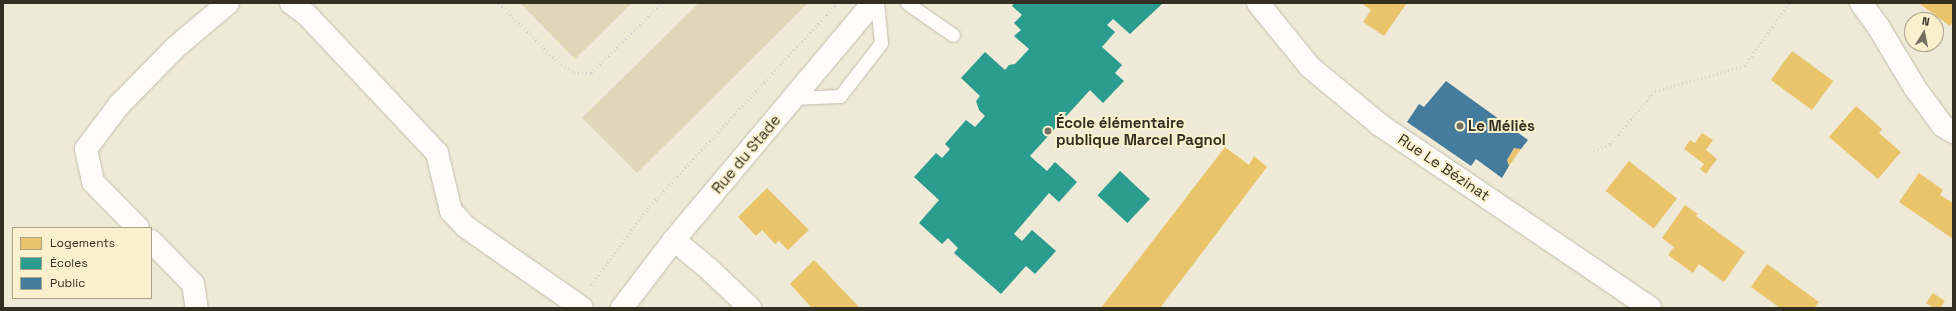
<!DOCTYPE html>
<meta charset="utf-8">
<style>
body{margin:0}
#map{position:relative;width:1956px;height:311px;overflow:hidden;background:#efead7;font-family:"Space Grotesk",sans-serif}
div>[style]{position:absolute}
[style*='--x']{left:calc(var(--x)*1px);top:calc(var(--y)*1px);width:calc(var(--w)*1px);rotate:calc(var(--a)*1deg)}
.green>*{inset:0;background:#dfd7b7}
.homes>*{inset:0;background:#e9c46a;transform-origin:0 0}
.schools>*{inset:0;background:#2a9d8f;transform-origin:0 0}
.public>*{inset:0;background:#457b9d}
.path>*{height:2.5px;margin-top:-1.25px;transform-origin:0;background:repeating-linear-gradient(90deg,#d6d4ce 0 1px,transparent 0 4px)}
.roads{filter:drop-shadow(0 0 1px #c0bcad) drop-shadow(0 0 1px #c0bcad)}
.service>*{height:13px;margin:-6.5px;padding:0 6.5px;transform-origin:6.5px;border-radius:6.5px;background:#fdfcf9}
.minor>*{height:22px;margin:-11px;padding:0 11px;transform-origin:11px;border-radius:11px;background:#fdfcf9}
.dots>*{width:11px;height:11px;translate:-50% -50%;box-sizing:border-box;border:2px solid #f9f0cd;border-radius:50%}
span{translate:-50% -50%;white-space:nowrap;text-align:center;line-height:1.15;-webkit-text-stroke:4px #f9f0cd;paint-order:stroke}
.poi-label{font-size:15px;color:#333022;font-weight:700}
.left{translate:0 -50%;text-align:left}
.street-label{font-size:15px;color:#333022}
.frame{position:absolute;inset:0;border:4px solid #333022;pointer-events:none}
.legend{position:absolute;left:12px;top:227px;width:140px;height:72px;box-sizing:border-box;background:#f9f0cd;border:1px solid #aaa389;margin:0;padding:5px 7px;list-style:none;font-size:12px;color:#333022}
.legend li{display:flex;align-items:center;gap:8px;height:20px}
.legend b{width:20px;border:1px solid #aaa389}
.north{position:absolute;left:1904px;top:12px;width:40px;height:40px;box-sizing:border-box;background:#f9f0cd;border:1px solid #aaa389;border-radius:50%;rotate:10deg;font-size:11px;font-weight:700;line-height:16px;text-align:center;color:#333022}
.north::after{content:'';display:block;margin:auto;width:14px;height:18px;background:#757161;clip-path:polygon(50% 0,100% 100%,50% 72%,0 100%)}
</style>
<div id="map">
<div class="green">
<div style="clip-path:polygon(520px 3px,632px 3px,575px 59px)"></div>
<div style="clip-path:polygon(699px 3px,808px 3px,637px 173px,582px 118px)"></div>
</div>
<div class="homes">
<div style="clip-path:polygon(1361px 3px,1407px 3px,1384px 36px,1363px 22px,1371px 10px)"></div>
<div style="clip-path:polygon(1953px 3px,1953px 21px,1950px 26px,1920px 4px)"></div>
<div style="left:1792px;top:51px;width:51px;height:36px;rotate:36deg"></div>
<div style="clip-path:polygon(1856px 106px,1882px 129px,1879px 133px,1901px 152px,1878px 179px,1829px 137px)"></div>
<div style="clip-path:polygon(1702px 133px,1713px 140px,1706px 150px,1717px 159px,1706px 174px,1700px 169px,1704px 164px,1684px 149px,1690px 140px,1695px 143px)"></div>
<div style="clip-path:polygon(1225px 147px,1249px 165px,1254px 156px,1267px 167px,1160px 308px,1101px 308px)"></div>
<div style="clip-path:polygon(1514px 148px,1521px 149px,1509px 166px,1507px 160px)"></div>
<div style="left:1629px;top:161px;width:61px;height:38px;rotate:38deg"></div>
<div style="clip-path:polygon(1919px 173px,1943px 190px,1940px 195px,1953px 203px,1953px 239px,1899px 202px)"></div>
<div style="clip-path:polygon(767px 188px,809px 230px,788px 250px,779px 241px,775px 244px,762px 230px,756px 236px,738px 217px)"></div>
<div style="clip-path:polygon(1685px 205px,1698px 214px,1696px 216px,1745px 252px,1724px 282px,1699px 264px,1693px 273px,1668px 255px,1674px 247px,1662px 238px)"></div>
<div style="clip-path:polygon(814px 260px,859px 307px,812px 308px,790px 284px)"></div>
<div style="clip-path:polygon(1767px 264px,1819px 302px,1814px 308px,1780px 308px,1751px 287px)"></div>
<div style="clip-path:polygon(1933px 293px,1945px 301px,1940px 308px,1934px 308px,1926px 303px)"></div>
</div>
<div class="schools">
<div style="clip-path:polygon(1014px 3px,1163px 3px,1130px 34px,1113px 19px,1107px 25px,1115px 32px,1102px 47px,1122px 65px,1115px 73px,1124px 81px,1103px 103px,1090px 90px,1030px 156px,1047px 171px,1055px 162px,1077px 182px,1059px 202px,1049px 193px,1014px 234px,1022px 241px,1032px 230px,1056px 251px,1035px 274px,1026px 266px,1001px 294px,954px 253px,958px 248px,948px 238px,942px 244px,919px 223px,939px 200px,914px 177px,936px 153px,942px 158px,950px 149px,945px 144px,966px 120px,975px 127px,985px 116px,979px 110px,976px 101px,980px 96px,961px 78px,985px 52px,1005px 70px,1009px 65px,1015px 64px,1029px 49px,1014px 36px,1021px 30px,1014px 23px,1022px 15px,1012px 6px)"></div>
<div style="left:1120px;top:171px;width:41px;height:33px;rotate:43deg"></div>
</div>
<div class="public">
<div style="clip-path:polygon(1446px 81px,1528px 140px,1521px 149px,1514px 148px,1507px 160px,1509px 166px,1502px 178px,1476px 159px,1471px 166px,1407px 122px,1419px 104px,1424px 107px)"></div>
</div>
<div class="path">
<div style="--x:499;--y:3;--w:83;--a:45"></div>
<div style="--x:558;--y:62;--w:19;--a:32"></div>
<div style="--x:574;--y:72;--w:17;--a:3"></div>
<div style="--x:591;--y:73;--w:100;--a:-44.6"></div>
<div style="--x:1594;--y:151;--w:17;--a:-24"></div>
<div style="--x:1610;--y:144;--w:70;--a:-49.7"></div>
<div style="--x:1655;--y:91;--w:92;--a:-15.7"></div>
<div style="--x:1744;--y:66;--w:77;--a:-54.5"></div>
<div style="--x:591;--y:285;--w:94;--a:-53.6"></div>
<div style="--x:647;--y:209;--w:280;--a:-47.3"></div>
</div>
<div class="roads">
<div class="service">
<div style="--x:907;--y:3;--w:56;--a:34.8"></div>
<div style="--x:793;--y:98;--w:47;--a:-2.4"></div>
<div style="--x:840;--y:96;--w:67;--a:-52.3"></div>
<div style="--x:881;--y:43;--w:40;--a:-95.7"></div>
</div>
<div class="minor">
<div style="--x:291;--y:3;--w:20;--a:37"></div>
<div style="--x:307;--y:15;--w:190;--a:46.7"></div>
<div style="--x:437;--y:153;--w:60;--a:76.4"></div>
<div style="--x:451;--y:211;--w:22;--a:47"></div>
<div style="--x:466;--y:227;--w:141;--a:34.9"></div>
<div style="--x:1258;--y:3;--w:82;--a:50.9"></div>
<div style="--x:1310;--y:67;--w:91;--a:39.6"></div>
<div style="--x:1380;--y:125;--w:326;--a:34.1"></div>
<div style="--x:1861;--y:3;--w:31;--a:54"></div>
<div style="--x:1879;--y:28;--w:70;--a:59"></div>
<div style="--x:1915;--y:88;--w:47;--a:53.6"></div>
<div style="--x:1943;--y:126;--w:12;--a:31"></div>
<div style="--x:138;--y:228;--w:64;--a:-134.4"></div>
<div style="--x:93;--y:182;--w:34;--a:-102"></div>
<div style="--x:86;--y:149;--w:55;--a:-53.1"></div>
<div style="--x:119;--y:105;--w:81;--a:-45.5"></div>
<div style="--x:176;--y:47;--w:68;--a:-40.2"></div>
<div style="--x:674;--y:240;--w:45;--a:39.6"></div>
<div style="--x:709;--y:269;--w:57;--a:43.6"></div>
<div style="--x:151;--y:241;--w:60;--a:45.7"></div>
<div style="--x:193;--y:284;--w:24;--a:81"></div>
<div style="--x:622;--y:308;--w:86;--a:-52.6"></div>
<div style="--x:674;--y:240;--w:309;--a:-50"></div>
</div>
</div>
<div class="dots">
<div style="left:1460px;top:126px;background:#757161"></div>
<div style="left:1048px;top:131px;background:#757161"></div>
</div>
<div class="poi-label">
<span class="left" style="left:1056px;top:131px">École élémentaire<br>publique Marcel Pagnol</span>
<span class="left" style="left:1468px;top:126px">Le Méliès</span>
</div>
<div class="street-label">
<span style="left:746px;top:154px;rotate:-50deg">Rue du Stade</span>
<span style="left:1444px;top:167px;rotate:34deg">Rue Le Bézinat</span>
</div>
<div class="frame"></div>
<ul class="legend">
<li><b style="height:11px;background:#e9c46a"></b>Logements</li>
<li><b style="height:11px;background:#2a9d8f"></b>Écoles</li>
<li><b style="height:11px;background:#457b9d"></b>Public</li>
</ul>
<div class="north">N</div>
</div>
